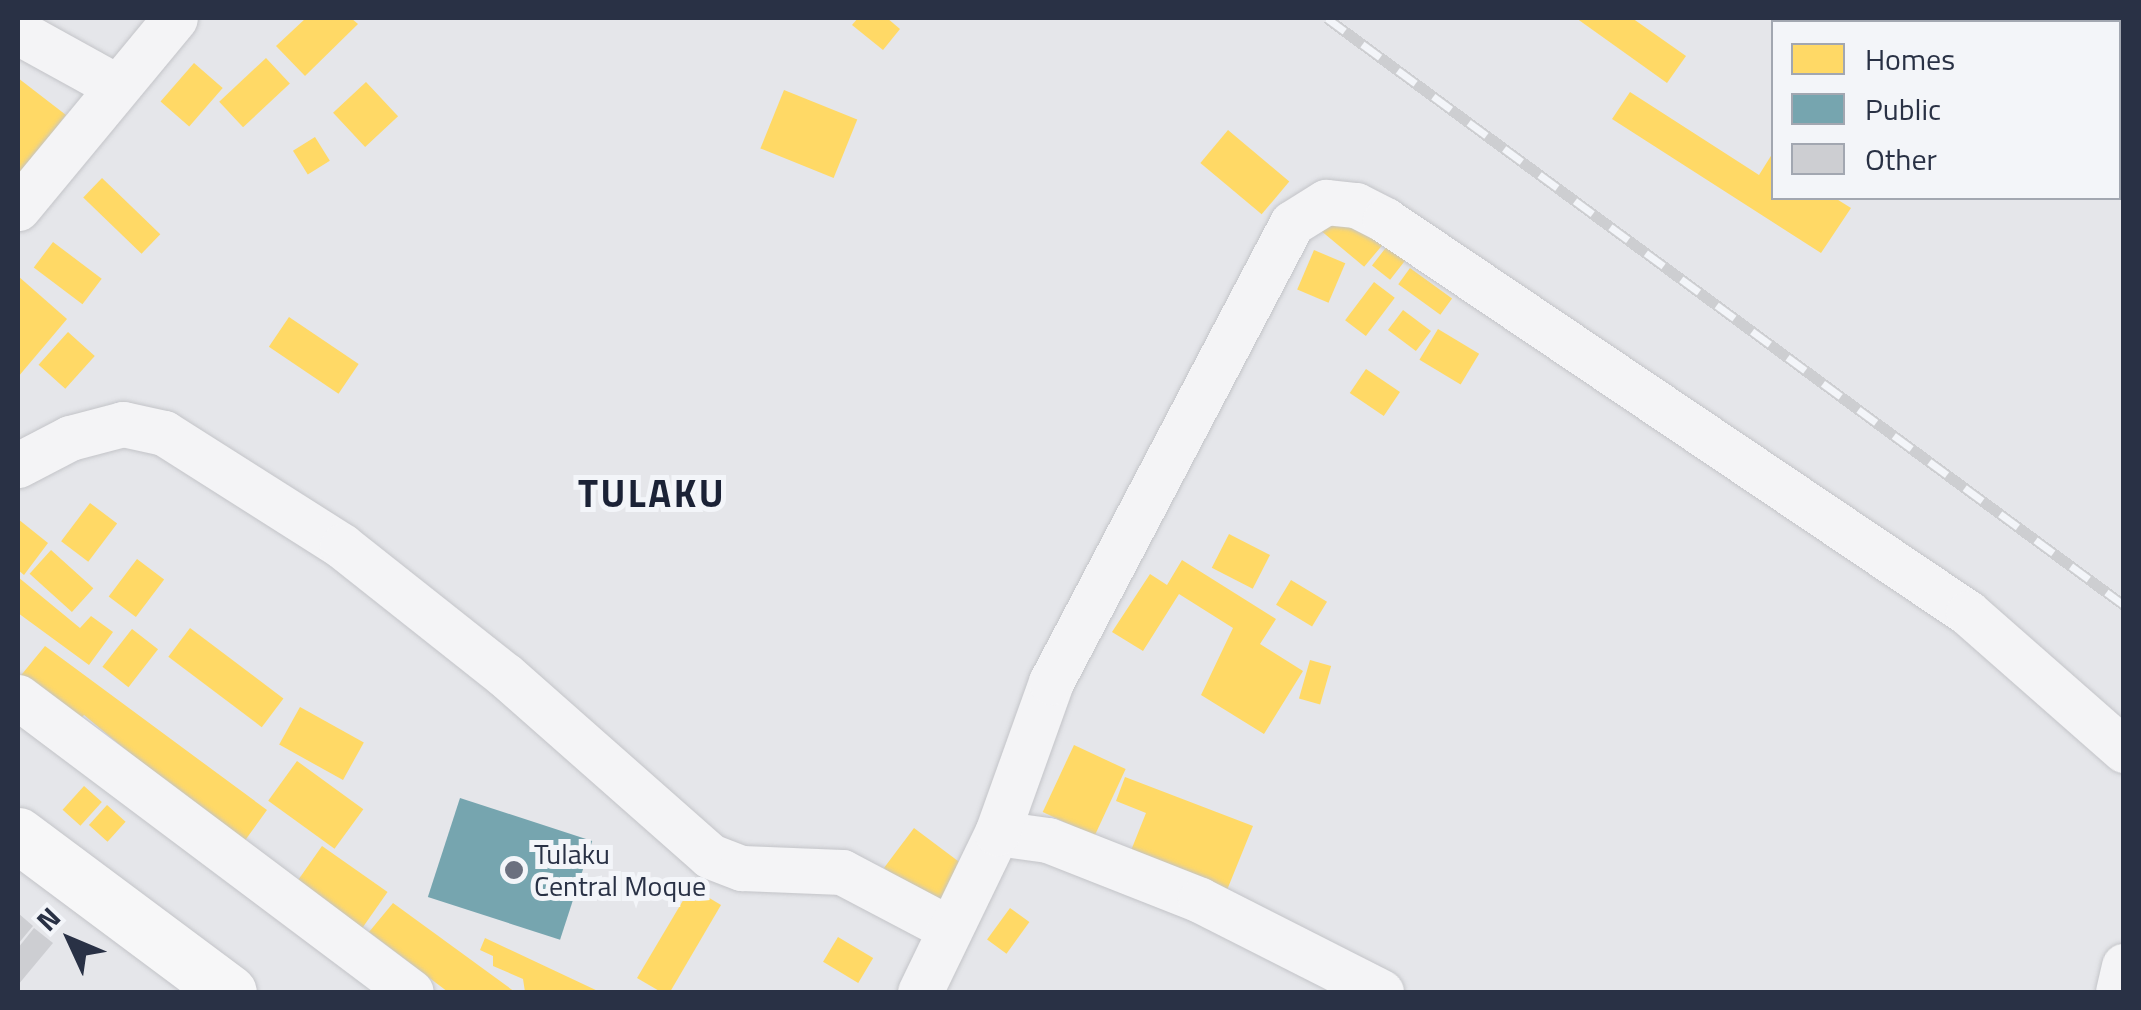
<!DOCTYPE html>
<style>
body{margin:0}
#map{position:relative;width:2141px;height:1010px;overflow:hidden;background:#e5e6ea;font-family:"Titillium Web",sans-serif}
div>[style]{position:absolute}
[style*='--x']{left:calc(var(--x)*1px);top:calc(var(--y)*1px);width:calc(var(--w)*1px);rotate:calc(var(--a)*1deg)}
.homes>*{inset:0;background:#ffd966;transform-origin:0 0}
.public>*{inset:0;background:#76a5af;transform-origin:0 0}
.building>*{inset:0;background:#cdced2}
.roads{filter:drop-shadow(0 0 2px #c3c4c8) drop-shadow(0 0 2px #c3c4c8)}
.minor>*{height:45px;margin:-22.5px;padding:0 22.5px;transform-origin:22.5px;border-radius:22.5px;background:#f4f4f6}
.highway>*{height:55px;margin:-27.5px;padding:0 27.5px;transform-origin:27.5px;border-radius:27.5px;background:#f7f7f8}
.rail>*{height:11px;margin-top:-5.5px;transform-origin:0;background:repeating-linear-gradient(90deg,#f3f5f9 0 22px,#cdced1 0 44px);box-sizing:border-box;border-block:2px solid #cdced1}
.dots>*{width:28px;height:28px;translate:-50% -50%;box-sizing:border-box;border:5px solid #f3f5f9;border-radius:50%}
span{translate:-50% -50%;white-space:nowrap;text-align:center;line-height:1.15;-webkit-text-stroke:10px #f3f5f9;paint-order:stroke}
.poi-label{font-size:28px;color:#293145}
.left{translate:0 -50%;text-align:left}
.district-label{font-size:38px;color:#1b2236;font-weight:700;letter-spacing:2.5px}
.frame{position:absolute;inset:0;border:20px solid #293145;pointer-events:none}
.legend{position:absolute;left:1771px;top:20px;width:350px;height:180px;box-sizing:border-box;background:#f3f5f9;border:2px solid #a2a7b1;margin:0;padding:12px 18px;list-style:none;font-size:30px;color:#293145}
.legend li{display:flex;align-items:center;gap:20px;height:50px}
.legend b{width:50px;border:2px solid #a2a7b1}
.north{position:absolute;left:20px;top:890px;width:100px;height:100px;-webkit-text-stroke:8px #f3f5f9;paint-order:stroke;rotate:314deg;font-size:28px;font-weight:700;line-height:40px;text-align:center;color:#293145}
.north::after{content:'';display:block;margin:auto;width:35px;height:45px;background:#293145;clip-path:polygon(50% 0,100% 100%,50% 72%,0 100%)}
</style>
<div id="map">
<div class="homes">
<div style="clip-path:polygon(306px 18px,351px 18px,358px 24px,305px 76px,276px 46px)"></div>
<div style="clip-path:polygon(858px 18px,887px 18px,900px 29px,883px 50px,852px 25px)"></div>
<div style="clip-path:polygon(1576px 18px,1632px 18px,1686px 56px,1667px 83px)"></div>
<div style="clip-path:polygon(1912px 18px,1953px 18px,1968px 21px,1910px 22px)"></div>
<div style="left:266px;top:58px;width:35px;height:64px;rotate:47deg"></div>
<div style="left:194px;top:63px;width:38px;height:51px;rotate:41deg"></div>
<div style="clip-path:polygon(18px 78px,66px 115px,18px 179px)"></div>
<div style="left:366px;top:82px;width:47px;height:45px;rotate:47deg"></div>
<div style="left:784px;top:90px;width:79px;height:63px;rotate:22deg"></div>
<div style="clip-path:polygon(1630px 92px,1759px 175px,1774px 151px,1774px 198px,1835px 198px,1851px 208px,1821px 253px,1612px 119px)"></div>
<div style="left:1228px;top:130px;width:80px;height:43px;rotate:40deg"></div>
<div style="left:315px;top:137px;width:28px;height:26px;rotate:58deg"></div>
<div style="left:102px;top:178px;width:81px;height:27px;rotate:44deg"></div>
<div style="left:1344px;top:199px;width:59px;height:39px;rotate:40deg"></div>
<div style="left:53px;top:242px;width:61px;height:32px;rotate:37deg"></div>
<div style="left:1388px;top:245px;width:23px;height:26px;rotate:38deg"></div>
<div style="left:1314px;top:250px;width:34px;height:43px;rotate:23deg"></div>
<div style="left:1410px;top:268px;width:52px;height:20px;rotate:36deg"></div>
<div style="clip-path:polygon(18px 276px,67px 319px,18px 377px)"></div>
<div style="left:1374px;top:282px;width:26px;height:48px;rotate:37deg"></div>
<div style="left:1403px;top:310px;width:35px;height:25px;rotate:37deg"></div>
<div style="left:289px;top:317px;width:84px;height:36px;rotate:34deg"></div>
<div style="left:1438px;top:329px;width:48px;height:36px;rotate:31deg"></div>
<div style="left:68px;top:332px;width:36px;height:44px;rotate:42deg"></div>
<div style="left:1366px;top:369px;width:41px;height:29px;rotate:34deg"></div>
<div style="left:90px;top:503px;width:34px;height:48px;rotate:37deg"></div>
<div style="clip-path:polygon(18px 519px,48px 543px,24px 575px,18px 570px)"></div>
<div style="left:1229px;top:534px;width:46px;height:38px;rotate:27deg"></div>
<div style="left:51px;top:550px;width:57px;height:32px;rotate:42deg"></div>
<div style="left:137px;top:559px;width:34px;height:47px;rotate:37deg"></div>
<div style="clip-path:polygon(1182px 560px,1276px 619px,1260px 644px,1303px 671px,1264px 734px,1201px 695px,1233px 628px,1179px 594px,1143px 651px,1112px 632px,1150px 574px,1167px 585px)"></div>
<div style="clip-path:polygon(18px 577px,80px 628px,91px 616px,113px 632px,89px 665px,18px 613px)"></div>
<div style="left:1291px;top:580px;width:42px;height:29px;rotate:31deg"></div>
<div style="left:190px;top:628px;width:117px;height:36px;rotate:37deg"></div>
<div style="left:132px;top:629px;width:33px;height:48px;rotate:38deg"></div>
<div style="clip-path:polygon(45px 646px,267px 810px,241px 846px,84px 715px,72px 727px,18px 679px)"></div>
<div style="left:1310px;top:660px;width:22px;height:40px;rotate:16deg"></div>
<div style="left:300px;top:707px;width:73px;height:43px;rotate:29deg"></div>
<div style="left:1074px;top:745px;width:57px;height:74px;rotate:25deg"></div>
<div style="left:297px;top:761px;width:82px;height:49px;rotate:36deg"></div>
<div style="clip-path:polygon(1125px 777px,1253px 826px,1227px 890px,1130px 853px,1146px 813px,1116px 801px)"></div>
<div style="left:84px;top:786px;width:24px;height:32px;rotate:42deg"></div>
<div style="left:107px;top:805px;width:25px;height:27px;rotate:42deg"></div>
<div style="left:914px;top:828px;width:65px;height:50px;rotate:37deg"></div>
<div style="left:322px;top:846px;width:80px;height:44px;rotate:35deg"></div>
<div style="clip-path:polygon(691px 887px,721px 905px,670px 992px,661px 992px,637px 978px)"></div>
<div style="clip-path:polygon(393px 903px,515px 992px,448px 992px,369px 932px)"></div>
<div style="left:1010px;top:908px;width:24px;height:39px;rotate:36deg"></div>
<div style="left:838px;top:937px;width:41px;height:29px;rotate:31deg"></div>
<div style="clip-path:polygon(485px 938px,600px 992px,525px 992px,523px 979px,493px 966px,493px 956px,480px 950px)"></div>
</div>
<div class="public">
<div style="left:460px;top:798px;width:139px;height:104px;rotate:18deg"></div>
</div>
<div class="building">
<div style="clip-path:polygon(18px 913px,33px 926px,18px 944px)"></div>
<div style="clip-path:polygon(34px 928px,53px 943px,18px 985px,18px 948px)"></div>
</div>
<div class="roads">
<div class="minor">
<div style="--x:18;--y:32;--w:110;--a:28.9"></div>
<div style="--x:18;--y:208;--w:246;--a:-50.4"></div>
<div style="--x:18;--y:465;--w:59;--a:-27.4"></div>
<div style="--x:70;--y:438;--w:55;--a:-14.8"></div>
<div style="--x:123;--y:424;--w:42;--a:12.4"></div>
<div style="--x:164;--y:433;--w:211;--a:32.4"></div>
<div style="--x:342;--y:546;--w:208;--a:38.4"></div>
<div style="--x:505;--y:675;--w:273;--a:41.4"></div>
<div style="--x:710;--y:856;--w:34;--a:21"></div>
<div style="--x:742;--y:868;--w:100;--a:2.3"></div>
<div style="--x:842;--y:872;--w:122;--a:27.8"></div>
<div style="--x:18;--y:697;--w:491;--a:36.9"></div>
<div style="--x:997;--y:833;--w:51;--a:7.8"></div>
<div style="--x:1048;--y:840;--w:163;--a:21.5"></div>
<div style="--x:1200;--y:900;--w:203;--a:26.9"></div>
<div style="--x:920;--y:992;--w:177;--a:-64.2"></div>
<div style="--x:997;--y:833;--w:160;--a:-70.3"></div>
<div style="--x:1051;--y:682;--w:518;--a:-62.3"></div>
<div style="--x:1292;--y:223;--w:40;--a:-32"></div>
<div style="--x:1326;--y:202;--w:30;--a:6"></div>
<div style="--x:1356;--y:205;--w:33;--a:27"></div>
<div style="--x:1385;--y:220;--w:703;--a:33.98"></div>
<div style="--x:1968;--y:613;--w:208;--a:41.3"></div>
<div style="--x:2118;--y:992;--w:27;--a:-77"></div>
</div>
<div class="highway">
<div style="--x:18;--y:835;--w:263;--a:36.7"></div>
</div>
</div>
<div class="rail">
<div style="--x:1327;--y:18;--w:990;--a:36.37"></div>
</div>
<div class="dots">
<div style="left:514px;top:870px;background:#6b707f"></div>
</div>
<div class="poi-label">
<span class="left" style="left:534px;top:870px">Tulaku<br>Central Moque</span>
</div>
<div class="district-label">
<span style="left:652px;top:494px">TULAKU</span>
</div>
<div class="frame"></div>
<ul class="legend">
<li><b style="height:28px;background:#ffd966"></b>Homes</li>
<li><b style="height:28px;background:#76a5af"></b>Public</li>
<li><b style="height:28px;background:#cdced2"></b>Other</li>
</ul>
<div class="north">N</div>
</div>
